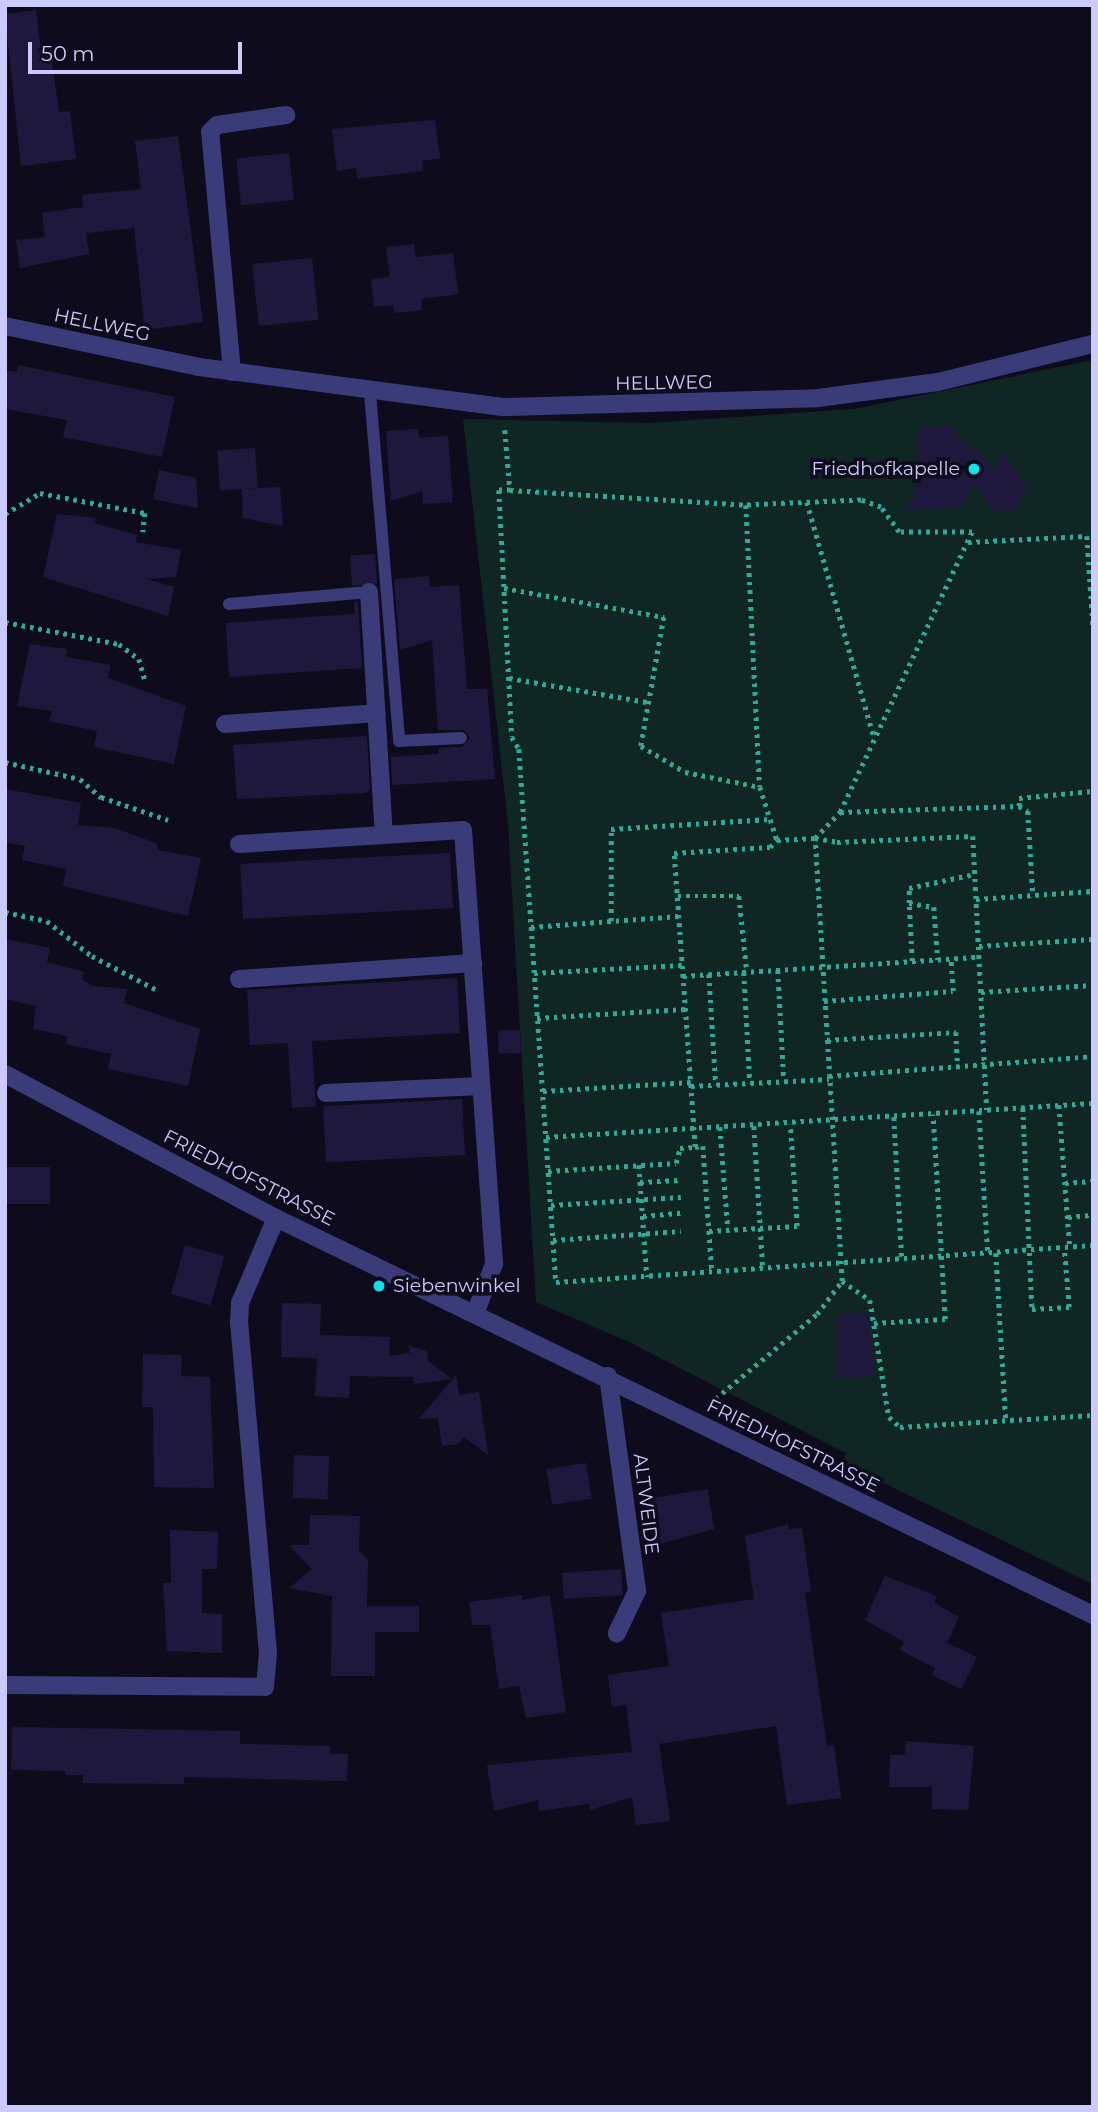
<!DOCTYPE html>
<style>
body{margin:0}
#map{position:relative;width:1098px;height:2112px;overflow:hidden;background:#0e0c1c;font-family:Montserrat,sans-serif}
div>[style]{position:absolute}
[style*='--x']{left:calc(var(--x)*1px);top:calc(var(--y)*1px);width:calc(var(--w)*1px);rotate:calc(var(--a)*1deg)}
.green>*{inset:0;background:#102623}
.building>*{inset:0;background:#1e193c;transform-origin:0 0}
.path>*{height:4.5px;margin-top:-2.25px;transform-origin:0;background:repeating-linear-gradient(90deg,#32a998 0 3.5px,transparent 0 8.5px)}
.service>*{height:12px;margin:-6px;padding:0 6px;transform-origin:6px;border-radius:6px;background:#393c79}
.minor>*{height:18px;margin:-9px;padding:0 9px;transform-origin:9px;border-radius:9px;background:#393c79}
.dots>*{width:19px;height:19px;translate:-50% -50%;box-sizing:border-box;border:4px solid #0e0c1c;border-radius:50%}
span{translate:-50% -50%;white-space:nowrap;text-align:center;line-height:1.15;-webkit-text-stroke:7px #0e0c1c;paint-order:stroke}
.street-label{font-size:19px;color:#cccafd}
.poi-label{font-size:19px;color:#cccafd}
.right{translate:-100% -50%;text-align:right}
.left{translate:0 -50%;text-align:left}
.frame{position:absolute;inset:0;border:7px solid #cccafd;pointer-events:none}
.scale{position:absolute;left:28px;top:42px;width:214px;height:32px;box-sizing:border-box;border:4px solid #cccafd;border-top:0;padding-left:9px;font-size:21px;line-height:24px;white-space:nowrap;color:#cccafd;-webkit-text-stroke:5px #0e0c1c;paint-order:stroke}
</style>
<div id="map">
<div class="green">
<div style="clip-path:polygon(1093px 360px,1093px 1584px,844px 1464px,846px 1453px,627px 1341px,536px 1302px,508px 825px,463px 419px,650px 423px,854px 409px)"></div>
</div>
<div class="building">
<div style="clip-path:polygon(36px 10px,41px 49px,50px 48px,59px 112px,70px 111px,76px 159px,21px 166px,5px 14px)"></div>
<div style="clip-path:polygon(435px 120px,440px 158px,422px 161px,423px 171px,357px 179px,356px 168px,337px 171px,332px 129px)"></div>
<div style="clip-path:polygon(178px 136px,203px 322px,145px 330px,134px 228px,86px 233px,89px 254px,20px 268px,16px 240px,45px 237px,42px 213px,83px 207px,82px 195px,141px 189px,135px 141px)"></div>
<div style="left:289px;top:153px;width:47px;height:53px;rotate:84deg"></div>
<div style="clip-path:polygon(414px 244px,416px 257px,453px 253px,458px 294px,421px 299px,422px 310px,394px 313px,393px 305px,374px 307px,371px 279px,390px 277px,386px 247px)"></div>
<div style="left:312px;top:258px;width:62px;height:60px;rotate:84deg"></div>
<div style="clip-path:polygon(18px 365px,175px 397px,162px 457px,63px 437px,67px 420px,5px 409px,5px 370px,17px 372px)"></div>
<div style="clip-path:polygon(951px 426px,967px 449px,978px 448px,994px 470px,1003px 452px,1027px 487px,1015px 510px,993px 512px,974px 483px,961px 508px,908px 511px,920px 477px,917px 428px)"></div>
<div style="clip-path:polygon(418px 429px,419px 438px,448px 436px,453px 502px,423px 504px,422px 491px,391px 501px,386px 431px)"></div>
<div style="left:255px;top:448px;width:40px;height:38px;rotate:86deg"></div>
<div style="clip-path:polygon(159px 470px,196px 478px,198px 508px,153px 499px)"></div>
<div style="clip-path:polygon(280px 487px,283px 526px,243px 518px,242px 489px)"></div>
<div style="clip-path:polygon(57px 514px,96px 518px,94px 523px,137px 535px,136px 542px,181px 550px,176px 577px,147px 579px,174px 587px,168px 616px,43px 577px)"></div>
<div style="left:375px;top:554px;width:30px;height:25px;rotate:86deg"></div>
<div style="clip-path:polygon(429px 576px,430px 587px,459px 585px,467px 689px,487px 689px,495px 779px,392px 785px,391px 757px,439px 754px,439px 748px,462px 747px,470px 738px,464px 730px,438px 730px,432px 640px,400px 650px,394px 579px)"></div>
<div style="clip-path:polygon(354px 602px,358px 602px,362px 668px,229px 677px,226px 623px,355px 614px)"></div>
<div style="clip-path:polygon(30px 644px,67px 649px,66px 657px,111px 665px,108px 678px,186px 706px,174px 764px,94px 747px,97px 731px,49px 721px,52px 711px,17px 706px)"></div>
<div style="clip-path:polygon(367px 736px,370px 790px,365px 793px,237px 799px,233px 745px)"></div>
<div style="clip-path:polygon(5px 789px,81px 803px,78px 825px,114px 828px,156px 843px,158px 850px,201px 858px,188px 916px,63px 886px,66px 869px,22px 860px,25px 846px,5px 842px)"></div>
<div style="left:450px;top:853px;width:55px;height:210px;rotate:87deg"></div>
<div style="clip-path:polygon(5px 939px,50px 948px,47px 962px,84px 972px,82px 979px,92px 986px,127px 989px,124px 1003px,200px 1029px,188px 1086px,108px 1069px,111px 1054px,66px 1044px,67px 1036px,33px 1029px,36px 1006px,5px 999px)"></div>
<div style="clip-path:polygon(457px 978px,460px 1033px,312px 1041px,316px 1106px,292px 1108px,288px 1043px,250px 1045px,247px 990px)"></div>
<div style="left:520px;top:1030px;width:23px;height:22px;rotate:88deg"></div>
<div style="left:462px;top:1099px;width:56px;height:139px;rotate:87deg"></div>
<div style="left:5px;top:1167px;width:45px;height:37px"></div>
<div style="left:185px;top:1245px;width:41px;height:51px;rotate:16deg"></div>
<div style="clip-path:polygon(282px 1303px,321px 1304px,320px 1335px,390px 1337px,389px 1356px,410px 1353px,409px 1346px,427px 1351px,428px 1361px,452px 1379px,414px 1384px,413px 1377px,350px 1376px,349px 1398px,315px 1396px,317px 1358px,281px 1357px)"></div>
<div style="clip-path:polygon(869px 1312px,874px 1376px,836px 1379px,837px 1314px)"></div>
<div style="clip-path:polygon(143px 1354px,182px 1355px,181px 1376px,210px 1377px,214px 1488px,154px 1487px,153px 1407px,142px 1407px)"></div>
<div style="clip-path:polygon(456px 1375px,459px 1395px,479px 1392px,488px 1455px,464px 1437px,458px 1444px,442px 1446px,438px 1418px,419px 1419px)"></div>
<div style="left:294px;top:1455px;width:35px;height:43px;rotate:2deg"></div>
<div style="left:586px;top:1463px;width:36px;height:40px;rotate:81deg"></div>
<div style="clip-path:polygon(708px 1489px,714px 1529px,660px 1544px,653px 1498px)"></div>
<div style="clip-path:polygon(310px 1515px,360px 1516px,359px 1550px,368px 1560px,367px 1606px,419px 1606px,419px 1632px,375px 1632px,375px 1676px,331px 1676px,332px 1596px,289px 1588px,312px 1569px,289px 1545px,309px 1545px)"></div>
<div style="clip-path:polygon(788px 1524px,789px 1529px,802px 1528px,811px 1592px,805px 1593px,827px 1746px,834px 1745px,841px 1798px,787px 1805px,776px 1726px,659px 1744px,670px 1821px,636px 1825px,632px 1797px,590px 1810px,589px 1804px,539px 1811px,538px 1800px,494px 1811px,487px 1765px,632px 1752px,626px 1705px,612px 1707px,608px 1675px,669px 1666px,661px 1613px,754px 1599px,745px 1536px)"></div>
<div style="clip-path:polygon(170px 1530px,218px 1532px,217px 1569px,202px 1569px,202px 1613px,222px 1614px,222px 1653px,167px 1651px,163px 1583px,171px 1583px)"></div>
<div style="left:621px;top:1569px;width:26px;height:59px;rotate:86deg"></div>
<div style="clip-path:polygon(885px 1576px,937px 1596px,934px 1603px,959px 1617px,947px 1643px,977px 1657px,961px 1689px,932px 1675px,935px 1668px,900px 1650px,904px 1642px,865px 1620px)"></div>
<div style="clip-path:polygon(522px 1595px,522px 1600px,550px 1595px,566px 1712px,526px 1718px,519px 1686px,499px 1689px,490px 1625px,472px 1625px,469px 1602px)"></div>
<div style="clip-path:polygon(12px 1727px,240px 1731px,240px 1744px,330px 1746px,330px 1754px,348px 1754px,347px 1781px,184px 1777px,184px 1784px,83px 1783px,83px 1775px,66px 1775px,65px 1771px,11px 1770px)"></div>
<div style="clip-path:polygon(906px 1741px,974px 1746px,968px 1810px,932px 1809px,932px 1787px,889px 1787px,890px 1755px,905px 1755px)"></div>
</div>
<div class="path">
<div style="--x:505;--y:430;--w:60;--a:85.2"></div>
<div style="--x:510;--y:490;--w:236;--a:3.6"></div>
<div style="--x:510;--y:490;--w:11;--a:180"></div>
<div style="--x:499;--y:490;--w:247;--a:87"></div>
<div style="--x:512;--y:737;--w:14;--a:60"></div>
<div style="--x:519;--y:749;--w:534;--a:86.03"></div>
<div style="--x:556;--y:1282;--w:538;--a:-3.94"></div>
<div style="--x:807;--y:502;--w:244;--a:74.1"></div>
<div style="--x:5;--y:514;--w:41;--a:-31"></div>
<div style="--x:40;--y:493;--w:107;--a:10.8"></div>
<div style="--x:145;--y:513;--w:19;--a:96"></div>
<div style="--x:968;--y:542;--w:119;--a:-2.9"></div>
<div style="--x:1087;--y:536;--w:89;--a:86.1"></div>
<div style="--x:504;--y:588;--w:163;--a:10.3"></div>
<div style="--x:664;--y:617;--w:131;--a:100.1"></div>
<div style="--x:641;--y:746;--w:51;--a:30.6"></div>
<div style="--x:685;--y:772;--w:76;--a:11.3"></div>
<div style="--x:5;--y:622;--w:116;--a:10.9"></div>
<div style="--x:119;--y:644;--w:25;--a:37"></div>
<div style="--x:139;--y:659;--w:22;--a:74"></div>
<div style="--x:509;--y:678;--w:140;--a:9.9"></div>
<div style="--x:5;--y:762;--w:77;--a:12.8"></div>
<div style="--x:80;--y:779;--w:28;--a:41"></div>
<div style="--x:101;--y:797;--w:71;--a:18.9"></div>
<div style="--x:1019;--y:806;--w:10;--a:29"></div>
<div style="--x:1028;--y:811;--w:85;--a:86.6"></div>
<div style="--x:840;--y:812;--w:179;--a:-1.9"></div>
<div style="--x:1019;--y:806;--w:8;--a:-90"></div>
<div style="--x:1019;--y:798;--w:74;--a:-5.4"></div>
<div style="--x:678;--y:896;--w:61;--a:0"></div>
<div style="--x:739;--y:896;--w:76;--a:84"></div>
<div style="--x:976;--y:899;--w:117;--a:-3.9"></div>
<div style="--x:909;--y:903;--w:15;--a:-90"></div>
<div style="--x:909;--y:888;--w:67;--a:-12"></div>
<div style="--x:5;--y:912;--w:43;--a:12.1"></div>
<div style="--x:47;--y:921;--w:57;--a:37.9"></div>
<div style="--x:92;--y:956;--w:73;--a:27.6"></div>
<div style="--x:611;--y:921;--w:92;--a:-90"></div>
<div style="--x:611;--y:829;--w:160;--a:-3.6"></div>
<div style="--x:531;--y:927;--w:148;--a:-4.3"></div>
<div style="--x:979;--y:946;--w:114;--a:-3.5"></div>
<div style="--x:912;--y:961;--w:58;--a:-93"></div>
<div style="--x:909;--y:903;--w:25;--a:9"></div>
<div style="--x:934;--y:907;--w:53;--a:85.7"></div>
<div style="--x:778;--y:970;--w:111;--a:86.9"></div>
<div style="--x:744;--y:972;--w:111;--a:86.9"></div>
<div style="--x:534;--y:973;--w:148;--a:-3.1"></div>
<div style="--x:709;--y:974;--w:111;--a:86.4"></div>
<div style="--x:683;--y:976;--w:297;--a:-3.7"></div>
<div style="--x:981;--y:992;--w:112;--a:-3.6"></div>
<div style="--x:824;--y:1001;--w:129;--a:-4.4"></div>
<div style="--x:953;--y:991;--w:32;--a:-94"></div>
<div style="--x:537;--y:1018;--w:149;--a:-3.5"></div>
<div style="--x:827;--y:1040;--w:129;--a:-3.5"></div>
<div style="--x:956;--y:1032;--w:33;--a:87"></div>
<div style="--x:829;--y:1076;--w:265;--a:-4.3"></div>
<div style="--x:691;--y:1086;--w:138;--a:-2.9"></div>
<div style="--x:543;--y:1091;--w:148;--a:-3.5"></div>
<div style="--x:1059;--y:1105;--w:142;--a:85.6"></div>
<div style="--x:1023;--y:1108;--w:201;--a:87.4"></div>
<div style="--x:1032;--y:1309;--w:37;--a:-3"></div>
<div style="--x:1069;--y:1307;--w:59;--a:-94.8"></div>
<div style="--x:979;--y:1111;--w:142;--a:86.4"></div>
<div style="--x:894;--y:1117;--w:142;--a:86.8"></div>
<div style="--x:754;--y:1126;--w:143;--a:86.4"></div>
<div style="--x:720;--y:1127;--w:102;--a:85.5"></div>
<div style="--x:546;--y:1137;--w:548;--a:-3.56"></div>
<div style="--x:695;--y:1147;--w:8;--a:-7"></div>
<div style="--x:703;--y:1146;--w:126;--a:85.9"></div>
<div style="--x:639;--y:1165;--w:112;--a:85.9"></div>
<div style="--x:548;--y:1171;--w:128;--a:-3.6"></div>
<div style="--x:676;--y:1163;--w:16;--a:-75"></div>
<div style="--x:680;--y:1148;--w:15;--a:-4"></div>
<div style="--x:695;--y:1147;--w:295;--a:-94.1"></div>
<div style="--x:674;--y:853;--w:96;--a:-3.6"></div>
<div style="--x:770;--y:847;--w:10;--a:-45"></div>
<div style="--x:640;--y:1182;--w:40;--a:-2.9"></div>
<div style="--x:1065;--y:1183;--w:28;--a:-4"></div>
<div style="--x:551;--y:1205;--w:130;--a:-3.5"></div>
<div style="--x:643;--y:1216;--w:38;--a:-5"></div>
<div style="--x:1068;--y:1217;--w:25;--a:-5"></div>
<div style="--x:709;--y:1231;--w:88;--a:-3.3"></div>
<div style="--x:797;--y:1226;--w:102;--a:-93.9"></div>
<div style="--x:553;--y:1240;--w:128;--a:-4"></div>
<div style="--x:996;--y:1253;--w:168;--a:86.6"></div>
<div style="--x:842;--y:1281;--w:34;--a:34"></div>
<div style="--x:870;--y:1300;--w:119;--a:80.8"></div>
<div style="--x:889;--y:1417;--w:15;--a:42"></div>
<div style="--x:900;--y:1427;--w:193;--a:-3.6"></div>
<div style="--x:874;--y:1323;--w:71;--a:-3.2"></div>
<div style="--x:945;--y:1319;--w:205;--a:-93.4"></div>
<div style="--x:709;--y:1404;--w:141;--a:-39.8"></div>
<div style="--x:817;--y:1314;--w:41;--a:-52.9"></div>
<div style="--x:842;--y:1281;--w:444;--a:-93.5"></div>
<div style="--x:815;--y:838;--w:36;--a:-46"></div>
<div style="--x:840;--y:812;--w:310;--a:-64.8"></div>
<div style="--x:972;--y:532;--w:73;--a:180"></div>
<div style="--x:899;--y:532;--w:31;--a:-126"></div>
<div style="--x:881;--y:507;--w:21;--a:-161"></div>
<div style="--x:861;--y:500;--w:115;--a:177.5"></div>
<div style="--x:746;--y:505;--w:282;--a:87.2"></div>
<div style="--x:760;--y:787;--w:56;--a:72.2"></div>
<div style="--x:777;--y:840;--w:38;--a:-3"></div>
<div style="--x:815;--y:838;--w:22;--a:10"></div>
<div style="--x:837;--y:842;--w:136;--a:-2.5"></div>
<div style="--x:973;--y:836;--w:274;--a:87.1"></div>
</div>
<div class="service">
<div style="--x:370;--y:393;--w:349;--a:85.2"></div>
<div style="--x:399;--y:741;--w:62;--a:-2.8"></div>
<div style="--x:229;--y:604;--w:141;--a:-4.9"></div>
</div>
<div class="minor">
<div style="--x:5;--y:326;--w:198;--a:11.9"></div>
<div style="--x:199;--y:367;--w:308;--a:7.5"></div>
<div style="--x:504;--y:407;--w:314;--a:-1.6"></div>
<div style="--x:818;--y:398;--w:121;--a:-7.6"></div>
<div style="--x:938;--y:382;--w:160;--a:-13.8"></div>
<div style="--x:232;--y:372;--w:241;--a:-95.2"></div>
<div style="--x:210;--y:132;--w:10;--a:-45"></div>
<div style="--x:217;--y:125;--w:70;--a:-8.2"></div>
<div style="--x:369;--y:592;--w:243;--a:86.5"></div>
<div style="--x:384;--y:835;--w:79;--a:-3.6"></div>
<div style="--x:463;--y:830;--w:435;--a:85.9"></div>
<div style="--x:494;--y:1264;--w:53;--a:110.8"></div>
<div style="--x:225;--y:724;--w:152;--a:-4.1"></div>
<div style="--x:239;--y:844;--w:145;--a:-3.6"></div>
<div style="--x:239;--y:979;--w:235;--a:-3.9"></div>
<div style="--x:5;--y:1074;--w:307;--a:28"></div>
<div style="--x:276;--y:1218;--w:908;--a:25.92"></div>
<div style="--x:326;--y:1093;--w:155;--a:-2.6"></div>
<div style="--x:608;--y:1376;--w:217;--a:82.3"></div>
<div style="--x:637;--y:1591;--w:47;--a:115.5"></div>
<div style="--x:5;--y:1685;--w:260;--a:0.4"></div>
<div style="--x:265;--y:1687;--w:34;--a:-85"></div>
<div style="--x:268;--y:1653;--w:331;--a:-95"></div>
<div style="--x:239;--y:1323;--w:20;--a:-87"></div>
<div style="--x:240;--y:1303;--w:92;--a:-67"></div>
</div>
<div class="dots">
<div style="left:974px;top:469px;background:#0ae3e8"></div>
<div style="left:379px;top:1286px;background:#0ae3e8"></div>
</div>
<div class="street-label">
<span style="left:102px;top:325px;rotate:12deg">HELLWEG</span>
<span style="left:664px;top:383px;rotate:-1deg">HELLWEG</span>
<span style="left:249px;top:1178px;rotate:27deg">FRIEDHOFSTRASSE</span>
<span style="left:793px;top:1446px;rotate:26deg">FRIEDHOFSTRASSE</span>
<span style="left:646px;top:1504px;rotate:83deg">ALTWEIDE</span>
</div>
<div class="poi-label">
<span class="right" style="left:960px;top:469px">Friedhofkapelle</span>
<span class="left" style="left:393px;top:1286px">Siebenwinkel</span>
</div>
<div class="frame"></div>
<div class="scale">50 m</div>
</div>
